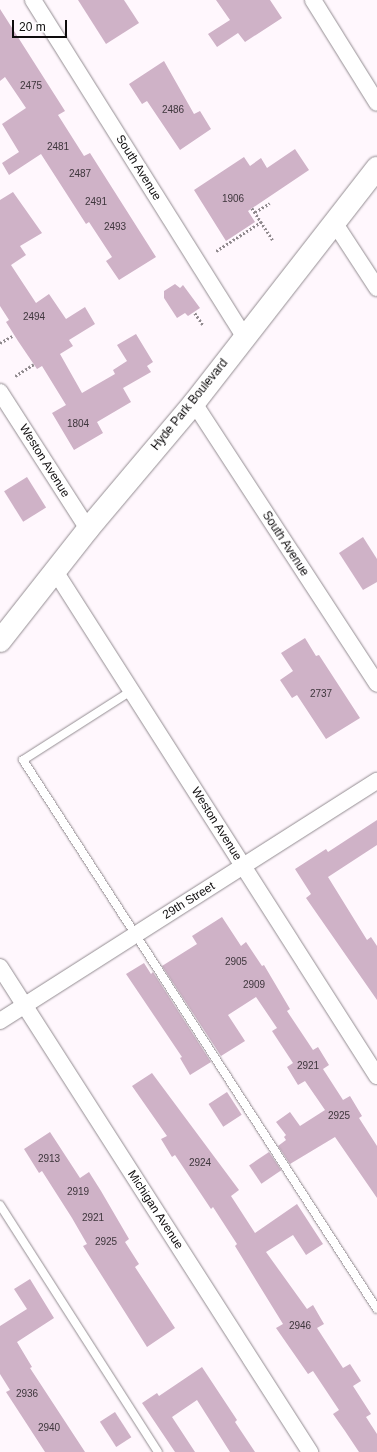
<!DOCTYPE html>
<style>
body{margin:0}
#map{position:relative;width:377px;height:1452px;overflow:hidden;background:#fff7fd;font-family:Arial,sans-serif}
div>[style]{position:absolute}
[style*='--x']{left:calc(var(--x)*1px);top:calc(var(--y)*1px);width:calc(var(--w)*1px);rotate:calc(var(--a)*1deg)}
.building>*{inset:0;background:#cfb2c7;transform-origin:0 0}
.path>*{height:2.5px;margin-top:-1.25px;transform-origin:0;background:repeating-linear-gradient(90deg,#908a8e 0 2px,transparent 0 4px)}
.roads{filter:drop-shadow(0 0 1px #938c91) drop-shadow(0 0 1px #938c91)}
.lane>*{height:8px;margin:-4px;padding:0 4px;transform-origin:4px;border-radius:4px;background:#fff}
.street>*{height:16px;margin:-8px;padding:0 8px;transform-origin:8px;border-radius:8px;background:#fff}
.secondary>*{height:22px;margin:-11px;padding:0 11px;transform-origin:11px;border-radius:11px;background:#fff}
span{translate:-50% -50%;white-space:nowrap;text-align:center;line-height:1.15;-webkit-text-stroke:3px #fff;paint-order:stroke}
.number-label{font-size:10px;color:#3e363c}
.number-label span{-webkit-text-stroke-width:0}
.street-label{font-size:12px;color:#0e0c0d}
.scale{position:absolute;left:12px;top:20px;width:55px;height:18px;box-sizing:border-box;border:2px solid #0e0c0d;border-top:0;padding-left:5px;font-size:12px;line-height:14px;white-space:nowrap;color:#0e0c0d;-webkit-text-stroke:3px #fff;paint-order:stroke}
</style>
<div id="map">
<div class="building">
<div style="clip-path:polygon(78px 0,124px 0,139px 23px,106px 44px)"></div>
<div style="clip-path:polygon(216px 0,270px 0,282px 18px,245px 42px,238px 33px,217px 47px,208px 34px,230px 20px)"></div>
<div style="clip-path:polygon(0 9px,65px 111px,58px 115px,84px 156px,90px 153px,156px 257px,119px 280px,106px 261px,112px 257px,89px 222px,86px 224px,41px 154px,9px 175px,2px 163px,19px 152px,2px 124px,26px 108px,5px 77px,0 81px)"></div>
<div style="clip-path:polygon(164px 61px,194px 114px,200px 111px,211px 129px,180px 150px,147px 101px,142px 104px,129px 84px)"></div>
<div style="clip-path:polygon(295px 149px,309px 170px,248px 211px,255px 222px,226px 241px,194px 190px,244px 157px,250px 166px,261px 158px,267px 168px)"></div>
<div style="clip-path:polygon(13px 192px,42px 233px,20px 246px,26px 255px,11px 265px,36px 303px,49px 294px,66px 319px,85px 307px,95px 324px,69px 340px,73px 346px,60px 354px,82px 393px,115px 374px,113px 370px,127px 361px,117px 345px,136px 334px,153px 362px,147px 366px,151px 372px,123px 388px,131px 402px,97px 422px,103px 433px,74px 450px,52px 413px,66px 405px,42px 366px,37px 369px,18px 341px,6px 322px,9px 320px,0 306px,0 200px)"></div>
<div style="clip-path:polygon(175px 284px,180px 288px,183px 285px,200px 308px,188px 316px,185px 313px,177px 318px,164px 298px,164px 291px)"></div>
<div style="left:27px;top:477px;width:36px;height:27px;rotate:58deg"></div>
<div style="clip-path:polygon(363px 537px,377px 559px,377px 582px,363px 590px,339px 553px)"></div>
<div style="clip-path:polygon(305px 638px,316px 656px,319px 655px,360px 718px,326px 739px,297px 695px,292px 698px,280px 680px,293px 671px,281px 653px)"></div>
<div style="clip-path:polygon(377px 820px,377px 845px,328px 877px,367px 940px,371px 937px,377px 946px,377px 1000px,306px 898px,311px 894px,295px 869px,326px 849px,328px 852px)"></div>
<div style="clip-path:polygon(222px 917px,241px 946px,246px 942px,262px 966px,264px 965px,290px 1009px,287px 1011px,313px 1050px,318px 1047px,329px 1065px,323px 1069px,343px 1100px,350px 1096px,362px 1116px,359px 1118px,377px 1146px,377px 1198px,335px 1137px,290px 1164px,278px 1146px,286px 1140px,284px 1137px,286px 1135px,276px 1122px,290px 1112px,300px 1126px,325px 1110px,305px 1081px,298px 1085px,287px 1067px,293px 1063px,272px 1031px,277px 1028px,256px 997px,228px 1015px,245px 1041px,221px 1056px,162px 966px,197px 944px,192px 936px)"></div>
<div style="clip-path:polygon(144px 963px,151px 974px,153px 972px,211px 1062px,190px 1075px,180px 1058px,182px 1057px,126px 974px)"></div>
<div style="clip-path:polygon(152px 1073px,239px 1190px,231px 1196px,255px 1233px,297px 1204px,323px 1244px,306px 1255px,293px 1235px,266px 1252px,307px 1309px,313px 1305px,324px 1324px,317px 1328px,343px 1368px,350px 1364px,361px 1381px,353px 1386px,371px 1414px,366px 1417px,377px 1434px,377px 1452px,359px 1452px,345px 1431px,333px 1414px,339px 1410px,313px 1371px,308px 1374px,276px 1328px,283px 1324px,235px 1246px,237px 1244px,213px 1207px,211px 1209px,175px 1155px,172px 1157px,161px 1139px,167px 1136px,132px 1086px)"></div>
<div style="left:227px;top:1092px;width:27px;height:22px;rotate:57deg"></div>
<div style="clip-path:polygon(50px 1132px,80px 1178px,89px 1172px,101px 1191px,129px 1239px,125px 1242px,139px 1264px,135px 1267px,175px 1328px,147px 1347px,83px 1246px,87px 1244px,72px 1218px,42px 1171px,39px 1173px,24px 1149px)"></div>
<div style="left:269px;top:1152px;width:22px;height:24px;rotate:56deg"></div>
<div style="clip-path:polygon(30px 1279px,54px 1318px,17px 1342px,32px 1367px,30px 1368px,85px 1452px,45px 1452px,6px 1392px,10px 1390px,0 1374px,0 1326px,27px 1309px,14px 1289px)"></div>
<div style="clip-path:polygon(202px 1367px,237px 1420px,235px 1422px,255px 1452px,230px 1452px,197px 1400px,172px 1417px,195px 1452px,175px 1452px,142px 1403px,157px 1393px,159px 1396px)"></div>
<div style="left:115px;top:1412px;width:30px;height:18px;rotate:57deg"></div>
</div>
<div class="path">
<div style="--x:252;--y:208;--w:38;--a:57"></div>
<div style="--x:255;--y:212;--w:17;--a:-31"></div>
<div style="--x:216;--y:251;--w:54;--a:-32.8"></div>
<div style="--x:195;--y:313;--w:14;--a:56"></div>
<div style="--x:0;--y:343;--w:14;--a:-30"></div>
<div style="--x:15;--y:376;--w:22;--a:-32"></div>
</div>
<div class="roads">
<div class="lane">
<div style="--x:131;--y:691;--w:128;--a:147.4"></div>
<div style="--x:23;--y:760;--w:653;--a:57.19"></div>
<div style="--x:0;--y:1205;--w:293;--a:57.4"></div>
</div>
<div class="street">
<div style="--x:33;--y:0;--w:397;--a:57.9"></div>
<div style="--x:313;--y:0;--w:121;--a:58.1"></div>
<div style="--x:334;--y:222;--w:79;--a:56.9"></div>
<div style="--x:0;--y:392;--w:163;--a:57.3"></div>
<div style="--x:194;--y:403;--w:335;--a:56.9"></div>
<div style="--x:55;--y:571;--w:599;--a:57.48"></div>
<div style="--x:0;--y:967;--w:576;--a:57.41"></div>
<div style="--x:0;--y:1021;--w:447;--a:-32.5"></div>
</div>
<div class="secondary">
<div style="--x:0;--y:641;--w:142;--a:-51.8"></div>
<div style="--x:88;--y:529;--w:165;--a:-49.9"></div>
<div style="--x:194;--y:403;--w:298;--a:-52.1"></div>
</div>
</div>
<div class="number-label">
<span style="left:31px;top:86px">2475</span>
<span style="left:173px;top:110px">2486</span>
<span style="left:58px;top:147px">2481</span>
<span style="left:80px;top:174px">2487</span>
<span style="left:233px;top:199px">1906</span>
<span style="left:96px;top:202px">2491</span>
<span style="left:115px;top:227px">2493</span>
<span style="left:34px;top:317px">2494</span>
<span style="left:78px;top:424px">1804</span>
<span style="left:321px;top:694px">2737</span>
<span style="left:236px;top:962px">2905</span>
<span style="left:254px;top:985px">2909</span>
<span style="left:308px;top:1066px">2921</span>
<span style="left:339px;top:1116px">2925</span>
<span style="left:49px;top:1159px">2913</span>
<span style="left:200px;top:1163px">2924</span>
<span style="left:78px;top:1192px">2919</span>
<span style="left:93px;top:1218px">2921</span>
<span style="left:106px;top:1242px">2925</span>
<span style="left:300px;top:1326px">2946</span>
<span style="left:27px;top:1394px">2936</span>
<span style="left:49px;top:1428px">2940</span>
</div>
<div class="street-label">
<span style="left:138px;top:168px;rotate:58deg">South Avenue</span>
<span style="left:190px;top:405px;rotate:-51deg">Hyde Park Boulevard</span>
<span style="left:44px;top:461px;rotate:58deg">Weston Avenue</span>
<span style="left:285px;top:544px;rotate:57deg">South Avenue</span>
<span style="left:216px;top:824px;rotate:58deg">Weston Avenue</span>
<span style="left:189px;top:901px;rotate:-32deg">29th Street</span>
<span style="left:155px;top:1210px;rotate:57deg">Michigan Avenue</span>
</div>
<div class="scale">20 m</div>
</div>
